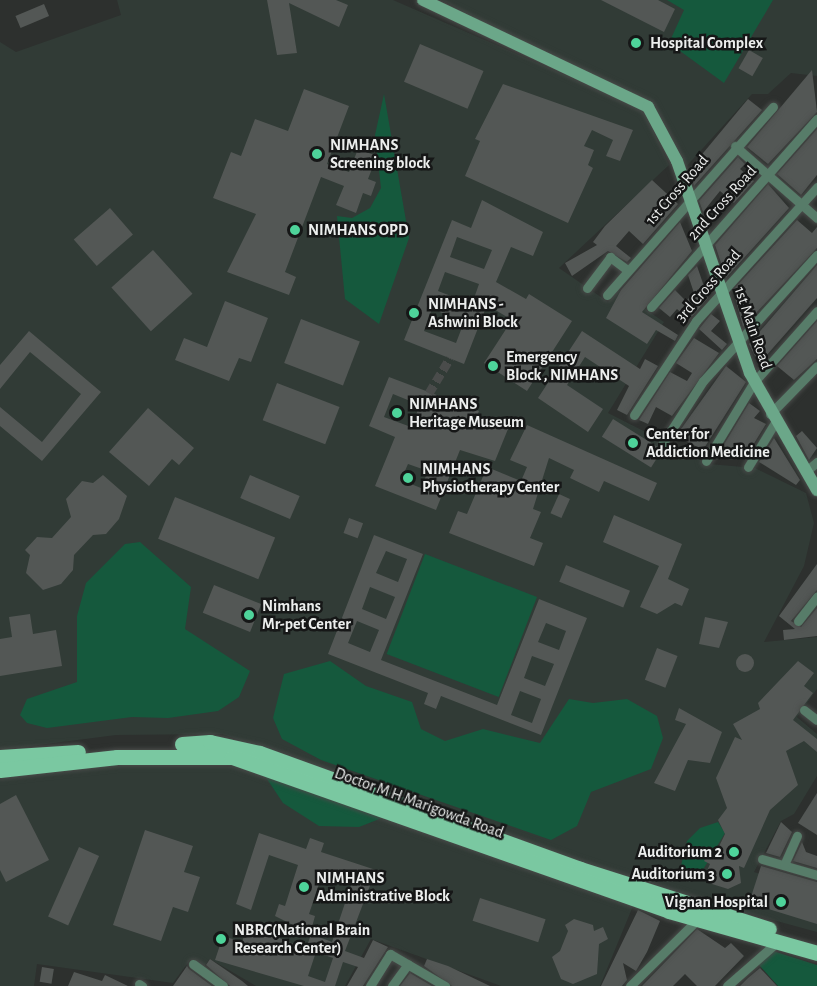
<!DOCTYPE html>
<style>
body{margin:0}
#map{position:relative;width:817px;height:986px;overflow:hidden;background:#2d302e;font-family:"Alegreya Sans",sans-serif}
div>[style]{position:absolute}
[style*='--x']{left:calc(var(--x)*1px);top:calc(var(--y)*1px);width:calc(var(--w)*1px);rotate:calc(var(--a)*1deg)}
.built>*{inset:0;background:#313b36}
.green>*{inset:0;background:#15593d;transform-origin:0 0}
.building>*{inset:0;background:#535755;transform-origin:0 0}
.round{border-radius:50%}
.street-tunnel>*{height:9px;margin-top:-4.5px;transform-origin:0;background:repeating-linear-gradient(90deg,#4a4c4b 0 9px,transparent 0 13.5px)}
.roads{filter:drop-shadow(0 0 2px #484b49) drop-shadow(0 0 2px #484b49)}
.street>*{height:9px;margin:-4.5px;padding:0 4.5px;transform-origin:4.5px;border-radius:4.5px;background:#577c69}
.secondary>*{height:12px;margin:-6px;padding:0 6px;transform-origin:6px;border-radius:6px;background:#6ba789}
.primary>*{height:15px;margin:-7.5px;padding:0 7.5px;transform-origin:7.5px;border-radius:7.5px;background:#7ac8a1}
.dots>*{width:16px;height:16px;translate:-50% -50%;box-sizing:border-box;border:3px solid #161717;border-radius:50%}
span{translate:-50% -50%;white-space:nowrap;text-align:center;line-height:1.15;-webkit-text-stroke:5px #161717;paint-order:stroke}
.poi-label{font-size:16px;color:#eceeed;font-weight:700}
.left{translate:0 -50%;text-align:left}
.right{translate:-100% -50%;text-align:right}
.street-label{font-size:16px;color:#eceeed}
</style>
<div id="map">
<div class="built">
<div style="clip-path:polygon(117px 0,393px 0,643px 109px,669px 165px,559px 268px,608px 302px,618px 290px,664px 322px,608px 413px,709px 464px,755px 468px,806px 493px,814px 523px,804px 566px,764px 642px,817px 637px,817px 689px,797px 717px,817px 734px,817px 776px,794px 814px,781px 821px,754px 872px,817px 892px,817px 932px,646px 885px,222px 734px,116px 735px,0 750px,0 42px,16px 52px,121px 15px)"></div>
<div style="clip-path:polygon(442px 0,817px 0,817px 76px,791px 73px,768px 94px,752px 94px,684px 169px,660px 118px)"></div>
<div style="clip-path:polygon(96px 764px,239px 767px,633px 906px,600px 986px,501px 986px,371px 939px,345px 986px,256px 986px,210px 959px,203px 968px,190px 960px,173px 983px,37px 964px,34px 986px,0 986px,0 779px)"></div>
</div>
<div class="green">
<div style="clip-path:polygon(667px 0,773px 0,724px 83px,669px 43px,684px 10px)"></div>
<div style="clip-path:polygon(384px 94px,409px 238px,379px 324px,345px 299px,337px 216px,352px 218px,370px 208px,381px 188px,375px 135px)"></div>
<div style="clip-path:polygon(140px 542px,191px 587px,185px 629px,250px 671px,239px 697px,218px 711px,168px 718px,132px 717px,47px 728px,27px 723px,20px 715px,27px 699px,77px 682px,77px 616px,86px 583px,125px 544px)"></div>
<div style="left:425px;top:554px;width:120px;height:107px;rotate:21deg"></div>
<div style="clip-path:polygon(330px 661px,366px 686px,412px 702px,421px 729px,445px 741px,483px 729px,540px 743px,569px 699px,593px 703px,627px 699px,657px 716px,663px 738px,651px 769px,591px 792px,577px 826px,551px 840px,321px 760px,282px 739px,273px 718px,284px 674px)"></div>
<div style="clip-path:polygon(265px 776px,387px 816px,359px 827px,319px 826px,283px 803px)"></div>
<div style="clip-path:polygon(718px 822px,725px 833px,701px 873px,680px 870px,687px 841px,700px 828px)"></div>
<div style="clip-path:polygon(773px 951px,817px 965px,817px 986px,778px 986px,759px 965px)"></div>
</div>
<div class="building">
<div style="clip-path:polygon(267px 0,336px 0,348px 5px,339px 27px,289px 3px,297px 53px,277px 55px)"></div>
<div style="clip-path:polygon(601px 0,658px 0,675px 9px,664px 32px)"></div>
<div style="left:44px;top:4px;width:13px;height:31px;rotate:67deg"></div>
<div style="left:420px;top:44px;width:69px;height:41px;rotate:23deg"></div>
<div style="left:749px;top:50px;width:16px;height:21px;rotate:30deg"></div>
<div style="clip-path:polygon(812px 70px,817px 112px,768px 164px,747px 147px)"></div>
<div style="clip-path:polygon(503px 84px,633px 130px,620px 161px,606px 156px,613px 140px,592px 130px,584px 146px,594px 150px,588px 165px,593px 168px,568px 223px,465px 176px,480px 141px,475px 139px)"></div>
<div style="clip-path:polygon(304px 89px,349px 106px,327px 164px,349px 172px,358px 149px,377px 156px,368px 179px,376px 182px,371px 196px,363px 193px,356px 213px,336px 205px,344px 186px,321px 177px,285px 272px,296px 277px,289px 295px,227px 272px,256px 214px,213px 198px,231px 152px,241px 156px,255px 119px,288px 131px)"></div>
<div style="clip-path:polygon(748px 99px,762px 110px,694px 186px,689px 170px)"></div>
<div style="clip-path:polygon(817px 129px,817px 175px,801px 195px,777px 174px)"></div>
<div style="clip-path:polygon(738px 157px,745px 164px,740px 169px,754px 181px,734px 203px,720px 191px,703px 212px,699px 201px)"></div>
<div style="clip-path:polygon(652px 180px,678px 204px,643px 244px,629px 231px,616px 246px,631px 258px,627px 262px,608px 251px,572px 276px,565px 263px,597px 245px,593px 242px,605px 226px)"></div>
<div style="clip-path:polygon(768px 184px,789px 208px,726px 278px,715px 245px)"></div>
<div style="clip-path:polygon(evenodd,482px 200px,543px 232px,533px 256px,511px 247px,496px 282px,526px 299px,529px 294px,572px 321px,527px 391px,484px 363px,512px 320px,487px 305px,464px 364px,404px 340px,452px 220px,471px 228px,482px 200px,457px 237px,492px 250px,484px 269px,450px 257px,457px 237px,482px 200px,445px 272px,479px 284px,472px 304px,438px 291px,445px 272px,482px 200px,432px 309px,464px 322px,456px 343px,424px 331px,432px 309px)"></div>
<div style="left:110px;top:208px;width:35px;height:48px;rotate:49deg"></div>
<div style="clip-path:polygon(797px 220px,812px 233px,817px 227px,817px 248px,743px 327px,733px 290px)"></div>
<div style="clip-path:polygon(680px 222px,692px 251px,642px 312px,678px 335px,675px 341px,656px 330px,647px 344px,606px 318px,621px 290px)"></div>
<div style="left:153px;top:250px;width:59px;height:56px;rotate:48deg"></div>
<div style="clip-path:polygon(817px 265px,817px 298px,759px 364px,749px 344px)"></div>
<div style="clip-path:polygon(697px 266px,708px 298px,689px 320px,677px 309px,670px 317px,659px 308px,675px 290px,686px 301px,694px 293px,688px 275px)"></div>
<div style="clip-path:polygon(225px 301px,268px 318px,251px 362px,239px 358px,229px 381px,175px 360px,184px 338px,207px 347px)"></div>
<div style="clip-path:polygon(711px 314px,720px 321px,711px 331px,727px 344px,722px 350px,699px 329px)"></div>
<div style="left:301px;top:319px;width:63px;height:47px;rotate:21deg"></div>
<div style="clip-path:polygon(817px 321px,817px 359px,794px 380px,777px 366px)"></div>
<div style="clip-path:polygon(29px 331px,101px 392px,42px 461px,0 426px,0 407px,42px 442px,81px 394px,30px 352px,0 389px,0 365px)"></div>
<div style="clip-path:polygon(582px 331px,640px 369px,645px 359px,658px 366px,627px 415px,617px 410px,629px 386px,585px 357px,567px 385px,603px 409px,588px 432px,538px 398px)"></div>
<div style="clip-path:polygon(694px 338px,719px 353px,672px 416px,656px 407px,648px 424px,639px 420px,670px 372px,687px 381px,692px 373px,676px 363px)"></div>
<div style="clip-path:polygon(726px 366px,746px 382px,703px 450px,676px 436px)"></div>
<div style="clip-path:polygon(evenodd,389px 377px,479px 411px,477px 416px,508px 429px,495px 461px,460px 450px,436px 510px,375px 486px,395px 437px,369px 426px,389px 377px,393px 394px,420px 405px,411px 427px,384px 417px,393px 394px,389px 377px,408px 464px,428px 471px,421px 488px,401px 480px,408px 464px)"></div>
<div style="left:277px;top:383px;width:67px;height:40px;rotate:21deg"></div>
<div style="clip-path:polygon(749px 403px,760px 411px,754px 418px,766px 424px,750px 450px,739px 444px,734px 453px,723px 446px)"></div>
<div style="clip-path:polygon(148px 408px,194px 448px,179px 465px,172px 459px,149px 486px,109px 452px)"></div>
<div style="left:613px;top:419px;width:58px;height:21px;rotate:32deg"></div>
<div style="clip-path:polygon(527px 425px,657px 483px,649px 501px,604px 481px,599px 492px,570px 478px,574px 470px,549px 458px,533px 509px,541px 512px,530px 538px,543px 543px,534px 566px,449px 533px,458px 511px,467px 514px,487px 467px,521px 481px,527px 467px,510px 460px)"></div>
<div style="clip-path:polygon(802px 431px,817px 448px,809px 460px,796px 436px)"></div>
<div style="clip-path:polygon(774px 438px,800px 480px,796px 485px,759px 462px)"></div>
<div style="clip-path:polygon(103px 475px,127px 496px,119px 519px,106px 534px,93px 535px,74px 555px,73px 570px,61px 584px,43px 590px,26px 573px,30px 555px,25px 550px,37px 537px,52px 538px,71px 517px,66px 499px,82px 481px,93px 483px)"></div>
<div style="left:250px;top:475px;width:54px;height:25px;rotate:23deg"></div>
<div style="left:559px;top:494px;width:12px;height:21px;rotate:24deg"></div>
<div style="left:175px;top:497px;width:108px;height:45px;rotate:22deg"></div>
<div style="clip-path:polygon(614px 515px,682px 544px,668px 579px,689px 589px,682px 606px,675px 603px,657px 614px,640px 607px,659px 566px,603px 542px)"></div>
<div style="left:349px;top:518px;width:15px;height:16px;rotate:20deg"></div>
<div style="clip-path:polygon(evenodd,374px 535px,423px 554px,381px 660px,497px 705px,539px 599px,587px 618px,541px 735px,441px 696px,436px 709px,424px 704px,428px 693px,328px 654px,374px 535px,386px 551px,407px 559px,398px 582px,376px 573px,386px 551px,374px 535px,370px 587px,395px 597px,386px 619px,362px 609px,370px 587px,374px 535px,357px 621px,379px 630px,370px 652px,348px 643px,357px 621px,374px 535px,546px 623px,566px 631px,559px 650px,538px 642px,546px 623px,374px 535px,532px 656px,554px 664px,545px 686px,524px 678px,532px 656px,374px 535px,520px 691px,541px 699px,532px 723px,511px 715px,520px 691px)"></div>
<div style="clip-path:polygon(817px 564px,817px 590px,791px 621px,801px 627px,817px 608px,817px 636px,784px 640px,783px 630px,795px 629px,779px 616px)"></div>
<div style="left:566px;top:565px;width:69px;height:18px;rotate:22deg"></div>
<div style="left:214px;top:585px;width:51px;height:30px;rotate:22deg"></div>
<div style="clip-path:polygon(30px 614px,33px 634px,56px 630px,62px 666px,0 676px,0 639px,12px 637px,9px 617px)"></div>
<div style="clip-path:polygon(705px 617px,728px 622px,719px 648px,699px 644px)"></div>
<div style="left:657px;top:648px;width:22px;height:34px;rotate:21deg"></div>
<div class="round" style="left:736px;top:654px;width:18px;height:18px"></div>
<div style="clip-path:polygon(798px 661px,814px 673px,804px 686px,813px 693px,793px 720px,817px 739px,817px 752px,804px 741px,786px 751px,798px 785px,770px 810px,744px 868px,739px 866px,741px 883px,728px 889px,712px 884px,704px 877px,710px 864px,704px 861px,708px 855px,714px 857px,725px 834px,718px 820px,727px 808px,716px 778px,735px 737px,742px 740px,733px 724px,760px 709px,758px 703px)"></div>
<div style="clip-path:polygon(679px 708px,722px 732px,710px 763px,688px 760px,675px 791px,654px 783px,686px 724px,675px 720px)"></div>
<div style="clip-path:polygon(817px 793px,817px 835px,798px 823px)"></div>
<div style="clip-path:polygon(16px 795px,49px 860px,6px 882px,0 870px,0 804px)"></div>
<div style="clip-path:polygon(781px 822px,792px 832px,780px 857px,766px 853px)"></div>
<div style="clip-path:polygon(145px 830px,193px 846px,184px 872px,200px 877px,188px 912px,173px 907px,161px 941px,113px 925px)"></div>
<div style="clip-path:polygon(evenodd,259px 833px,306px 849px,310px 838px,324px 843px,321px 852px,376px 870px,345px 951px,364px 958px,373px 940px,388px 947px,363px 986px,347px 986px,358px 967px,343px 962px,335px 986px,304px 986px,215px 960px,223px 936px,242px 942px,248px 925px,306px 949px,311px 934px,332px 942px,352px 882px,323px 872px,309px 914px,315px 916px,312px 927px,300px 923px,299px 928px,275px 916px,279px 904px,285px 906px,298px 865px,269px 855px,251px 910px,236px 904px,259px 833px,316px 952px,333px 958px,325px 982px,308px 976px,316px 952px)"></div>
<div style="clip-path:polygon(802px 842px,806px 852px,817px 856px,817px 868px,793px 861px)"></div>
<div style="left:79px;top:847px;width:22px;height:76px;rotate:24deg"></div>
<div style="clip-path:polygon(761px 866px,817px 882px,817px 924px,749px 903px)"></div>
<div style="left:480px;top:898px;width:69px;height:24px;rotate:18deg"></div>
<div style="clip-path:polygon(638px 910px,660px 921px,647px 952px,636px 971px,623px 963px,627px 980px,622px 986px,601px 986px)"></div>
<div style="clip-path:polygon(574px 919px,593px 925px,594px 931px,603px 927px,608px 939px,599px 944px,597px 974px,573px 984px,561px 979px,552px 957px,560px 951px,568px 931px,565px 925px)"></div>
<div style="clip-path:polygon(697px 929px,725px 948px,731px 943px,744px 956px,715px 986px,697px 986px,685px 974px,673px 986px,642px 986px)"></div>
<div style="clip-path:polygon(210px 959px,242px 981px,248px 986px,230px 986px,206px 965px)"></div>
<div style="clip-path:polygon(427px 959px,448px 966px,490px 986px,452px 986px,424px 966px)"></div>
<div style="clip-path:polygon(187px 966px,189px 969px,212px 986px,173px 986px)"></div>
<div style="left:42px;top:967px;width:12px;height:15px;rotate:9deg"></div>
<div style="clip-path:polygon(760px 968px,777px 986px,740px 986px,748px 978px)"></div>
<div style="clip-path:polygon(74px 972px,102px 981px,105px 975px,128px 986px,68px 986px)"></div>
<div style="clip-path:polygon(410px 973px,432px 986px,400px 986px)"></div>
</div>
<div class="street-tunnel">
<div style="--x:429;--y:393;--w:41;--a:-59"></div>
</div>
<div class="roads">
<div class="street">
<div style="--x:735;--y:146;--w:109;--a:41.3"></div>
<div style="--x:587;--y:288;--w:39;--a:-53"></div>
<div style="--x:610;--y:257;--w:21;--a:37"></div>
<div style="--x:607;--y:295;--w:251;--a:-48.6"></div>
<div style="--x:651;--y:307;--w:251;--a:-48.6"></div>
<div style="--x:770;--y:414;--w:67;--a:-45.6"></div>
<div style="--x:634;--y:415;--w:113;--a:-56.6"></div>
<div style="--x:696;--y:321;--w:181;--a:-47.9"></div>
<div style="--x:663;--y:443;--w:74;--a:-57.2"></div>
<div style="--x:703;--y:381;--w:170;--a:-47.9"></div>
<div style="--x:706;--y:461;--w:92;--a:-58.7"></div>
<div style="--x:754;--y:382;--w:95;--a:-48.4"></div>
<div style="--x:748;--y:467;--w:50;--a:-58.8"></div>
<div style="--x:805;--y:472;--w:16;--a:-40"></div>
<div style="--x:798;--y:621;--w:31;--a:-52"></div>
<div style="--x:804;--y:710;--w:16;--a:38"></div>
<div style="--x:762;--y:859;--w:57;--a:16.2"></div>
<div style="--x:784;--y:865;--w:32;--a:-66"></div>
<div style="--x:193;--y:964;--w:37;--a:36"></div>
<div style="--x:139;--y:984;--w:4;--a:34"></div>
<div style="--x:370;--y:986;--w:38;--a:-58"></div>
<div style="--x:390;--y:954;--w:64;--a:30.2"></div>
<div style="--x:392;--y:986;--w:27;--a:-54"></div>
<div style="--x:630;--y:986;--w:94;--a:-44.6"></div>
<div style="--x:727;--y:986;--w:67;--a:-41.3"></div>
</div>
<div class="secondary">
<div style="--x:423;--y:0;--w:249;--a:25.4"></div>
<div style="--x:648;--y:107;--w:61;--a:61.8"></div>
<div style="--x:677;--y:161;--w:224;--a:71"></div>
<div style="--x:750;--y:373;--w:135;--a:60.2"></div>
</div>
<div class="primary">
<div style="--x:182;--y:744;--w:28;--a:-4"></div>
<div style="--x:210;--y:742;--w:51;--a:12.4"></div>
<div style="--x:260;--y:753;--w:340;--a:19.9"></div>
<div style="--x:580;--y:869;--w:198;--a:17.6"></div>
<div style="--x:0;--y:757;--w:78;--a:-3.7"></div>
<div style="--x:0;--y:770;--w:118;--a:-6.3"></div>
<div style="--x:117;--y:757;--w:115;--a:0"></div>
<div style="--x:232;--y:757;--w:463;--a:19.4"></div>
<div style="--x:669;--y:911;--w:154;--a:15.8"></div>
</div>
</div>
<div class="dots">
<div style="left:636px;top:43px;background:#4ed39a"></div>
<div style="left:317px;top:154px;background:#4ed39a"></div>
<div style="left:295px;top:230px;background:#4ed39a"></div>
<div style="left:414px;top:313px;background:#4ed39a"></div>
<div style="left:493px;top:366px;background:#4ed39a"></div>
<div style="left:397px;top:413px;background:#4ed39a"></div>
<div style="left:633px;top:443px;background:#4ed39a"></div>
<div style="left:408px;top:478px;background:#4ed39a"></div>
<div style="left:249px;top:615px;background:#4ed39a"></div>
<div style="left:734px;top:852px;background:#4ed39a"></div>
<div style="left:727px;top:874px;background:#4ed39a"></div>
<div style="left:304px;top:887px;background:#4ed39a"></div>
<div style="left:781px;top:902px;background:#4ed39a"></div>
<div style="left:221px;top:939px;background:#4ed39a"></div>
</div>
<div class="poi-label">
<span class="left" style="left:650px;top:43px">Hospital Complex</span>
<span class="left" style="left:330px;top:154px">NIMHANS<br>Screening block</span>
<span class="left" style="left:308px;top:230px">NIMHANS OPD</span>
<span class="left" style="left:428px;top:313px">NIMHANS -<br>Ashwini Block</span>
<span class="left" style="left:506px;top:366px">Emergency<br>Block , NIMHANS</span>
<span class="left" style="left:409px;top:413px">NIMHANS<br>Heritage Museum</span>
<span class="left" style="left:646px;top:443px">Center for<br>Addiction Medicine</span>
<span class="left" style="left:422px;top:478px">NIMHANS<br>Physiotherapy Center</span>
<span class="left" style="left:262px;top:615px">Nimhans<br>Mr-pet Center</span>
<span class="right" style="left:722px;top:852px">Auditorium 2</span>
<span class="right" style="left:715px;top:874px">Auditorium 3</span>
<span class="left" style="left:316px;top:887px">NIMHANS<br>Administrative Block</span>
<span class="right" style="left:768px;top:902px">Vignan Hospital</span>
<span class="left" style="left:234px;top:939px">NBRC(National Brain<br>Research Center)</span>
</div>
<div class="street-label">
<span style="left:677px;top:190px;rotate:-49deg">1st Cross Road</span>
<span style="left:722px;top:203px;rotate:-48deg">2nd Cross Road</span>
<span style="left:708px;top:286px;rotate:-49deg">3rd Cross Road</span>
<span style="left:753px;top:328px;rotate:71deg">1st Main Road</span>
<span style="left:419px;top:803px;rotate:20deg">Doctor M H Marigowda Road</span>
</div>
</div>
